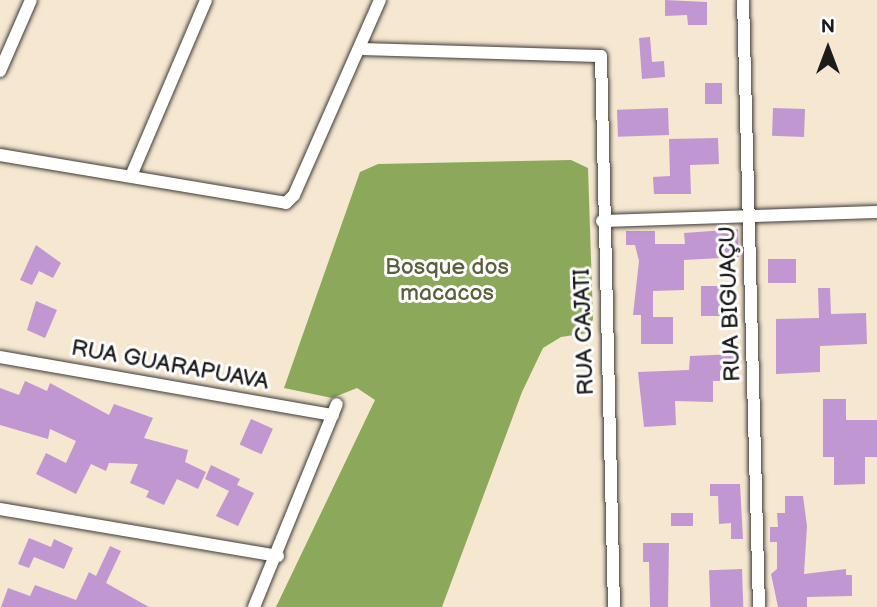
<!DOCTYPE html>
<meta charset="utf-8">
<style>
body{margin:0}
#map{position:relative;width:877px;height:607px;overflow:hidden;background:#f5e7d0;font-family:"Balsamiq Sans",sans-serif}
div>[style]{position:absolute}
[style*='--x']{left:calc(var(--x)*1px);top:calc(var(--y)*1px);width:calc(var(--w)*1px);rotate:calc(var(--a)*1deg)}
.forest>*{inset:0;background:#8ca95b}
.building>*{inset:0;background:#c097d1;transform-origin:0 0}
.roads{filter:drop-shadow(0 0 2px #3d3a37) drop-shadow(0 0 2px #3d3a37)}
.minor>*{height:12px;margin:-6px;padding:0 6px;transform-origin:6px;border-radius:6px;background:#fff}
span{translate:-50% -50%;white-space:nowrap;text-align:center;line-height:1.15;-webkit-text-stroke:6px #fff;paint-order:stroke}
.park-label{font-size:23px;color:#585f3a}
.street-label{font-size:23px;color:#1c1c1c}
.north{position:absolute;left:793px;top:14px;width:70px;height:70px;-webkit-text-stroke:5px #fff;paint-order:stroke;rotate:0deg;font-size:19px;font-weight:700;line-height:28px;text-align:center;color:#1c1c1c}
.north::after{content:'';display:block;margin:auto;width:24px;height:32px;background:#1c1c1c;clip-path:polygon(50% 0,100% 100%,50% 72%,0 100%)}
</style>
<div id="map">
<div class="forest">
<div style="clip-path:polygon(571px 160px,588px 168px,593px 319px,588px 333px,561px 337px,543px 348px,522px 392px,442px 607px,276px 607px,375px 400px,357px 388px,332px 398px,284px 388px,360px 172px,378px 164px)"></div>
</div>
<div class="building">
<div style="clip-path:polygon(665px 0,707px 2px,707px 25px,688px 25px,687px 15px,665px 16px)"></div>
<div style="clip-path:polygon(650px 37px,652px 62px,664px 61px,665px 77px,642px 79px,639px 38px)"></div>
<div style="left:705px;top:83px;width:17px;height:21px"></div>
<div style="left:668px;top:108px;width:27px;height:51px;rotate:88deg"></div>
<div style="left:805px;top:109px;width:28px;height:32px;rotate:92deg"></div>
<div style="clip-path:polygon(718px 138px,719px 164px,690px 165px,691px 194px,654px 194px,653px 177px,670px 176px,669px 139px)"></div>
<div style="clip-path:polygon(738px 229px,739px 257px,684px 260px,684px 290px,653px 291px,653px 317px,673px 317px,673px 344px,641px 344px,641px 315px,633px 315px,639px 261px,635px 245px,626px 245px,626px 231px,655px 231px,655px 244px,685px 244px,684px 233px)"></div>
<div style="clip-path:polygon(36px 245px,61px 263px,53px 278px,39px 271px,32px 285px,20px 280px)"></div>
<div style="left:796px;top:259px;width:24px;height:28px;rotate:90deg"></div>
<div style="left:701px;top:286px;width:31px;height:30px"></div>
<div style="clip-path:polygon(818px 288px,830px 288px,831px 314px,866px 313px,867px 344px,820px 346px,820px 372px,776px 374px,776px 319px,819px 318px)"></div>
<div style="clip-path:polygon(36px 301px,57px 310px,45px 338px,27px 330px)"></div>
<div style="clip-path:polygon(737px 354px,737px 371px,720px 371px,720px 381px,713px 381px,713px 402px,675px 401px,676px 425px,644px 427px,638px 372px,689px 370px,690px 356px)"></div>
<div style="clip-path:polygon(25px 381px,47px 391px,50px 383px,109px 415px,114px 404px,153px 418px,144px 438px,188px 450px,185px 462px,206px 472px,198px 489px,177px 479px,164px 505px,146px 497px,149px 491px,130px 483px,138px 464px,109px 463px,106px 471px,91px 464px,76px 494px,36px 474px,46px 453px,66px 463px,76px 441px,50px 429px,48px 439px,0 425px,0 388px,19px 395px)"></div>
<div style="clip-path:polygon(823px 399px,846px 399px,846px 420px,877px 420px,877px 457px,865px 457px,865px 484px,834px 485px,834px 457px,823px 457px)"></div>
<div style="left:251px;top:419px;width:24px;height:28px;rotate:24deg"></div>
<div style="clip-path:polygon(211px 465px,240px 479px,237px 485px,254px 493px,238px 526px,216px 516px,229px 491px,205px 479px)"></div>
<div style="clip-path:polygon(710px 484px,740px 484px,743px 539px,731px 539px,731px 523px,719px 524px,718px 496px,710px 496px)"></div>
<div style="clip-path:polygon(785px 496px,803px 496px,807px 526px,804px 574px,846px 569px,846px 575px,852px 575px,852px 596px,807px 597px,807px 607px,778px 607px,771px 574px,777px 569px,777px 542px,770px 542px,770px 527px,778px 527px,777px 513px,785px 513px)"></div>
<div style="left:671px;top:513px;width:22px;height:13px"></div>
<div style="clip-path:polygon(29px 538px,51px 547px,54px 539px,73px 548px,64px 569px,34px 557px,29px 568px,18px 564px)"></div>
<div style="clip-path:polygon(643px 543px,669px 543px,668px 607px,650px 607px,649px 562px,643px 562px)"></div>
<div style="clip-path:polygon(110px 546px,121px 551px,106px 583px,149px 607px,1px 607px,8px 588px,30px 596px,35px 585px,76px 600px,89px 572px,96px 576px)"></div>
<div style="left:742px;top:569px;width:38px;height:33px;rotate:88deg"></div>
</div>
<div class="roads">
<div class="minor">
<div style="--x:743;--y:0;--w:607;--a:88.49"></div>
<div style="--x:359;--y:49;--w:242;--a:1.7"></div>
<div style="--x:601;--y:56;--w:551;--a:88.65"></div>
<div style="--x:0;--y:71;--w:77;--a:-66.4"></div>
<div style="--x:0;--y:155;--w:290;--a:9.5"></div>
<div style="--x:286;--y:203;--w:11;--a:-45"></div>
<div style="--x:294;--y:195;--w:213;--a:-66.2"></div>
<div style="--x:131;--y:176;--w:191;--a:-66.9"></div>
<div style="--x:602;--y:221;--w:275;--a:-1.9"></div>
<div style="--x:0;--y:357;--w:338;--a:9.9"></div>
<div style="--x:0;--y:509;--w:282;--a:9.6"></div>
<div style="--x:254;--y:607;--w:219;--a:-67.8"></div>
</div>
</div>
<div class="park-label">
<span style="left:447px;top:280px">Bosque dos<br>macacos</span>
</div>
<div class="street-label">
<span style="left:730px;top:304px;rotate:-92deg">RUA BIGUAÇU</span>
<span style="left:584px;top:332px;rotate:-92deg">RUA CAJATI</span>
<span style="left:170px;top:365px;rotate:10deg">RUA GUARAPUAVA</span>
</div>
<div class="north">N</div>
</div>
